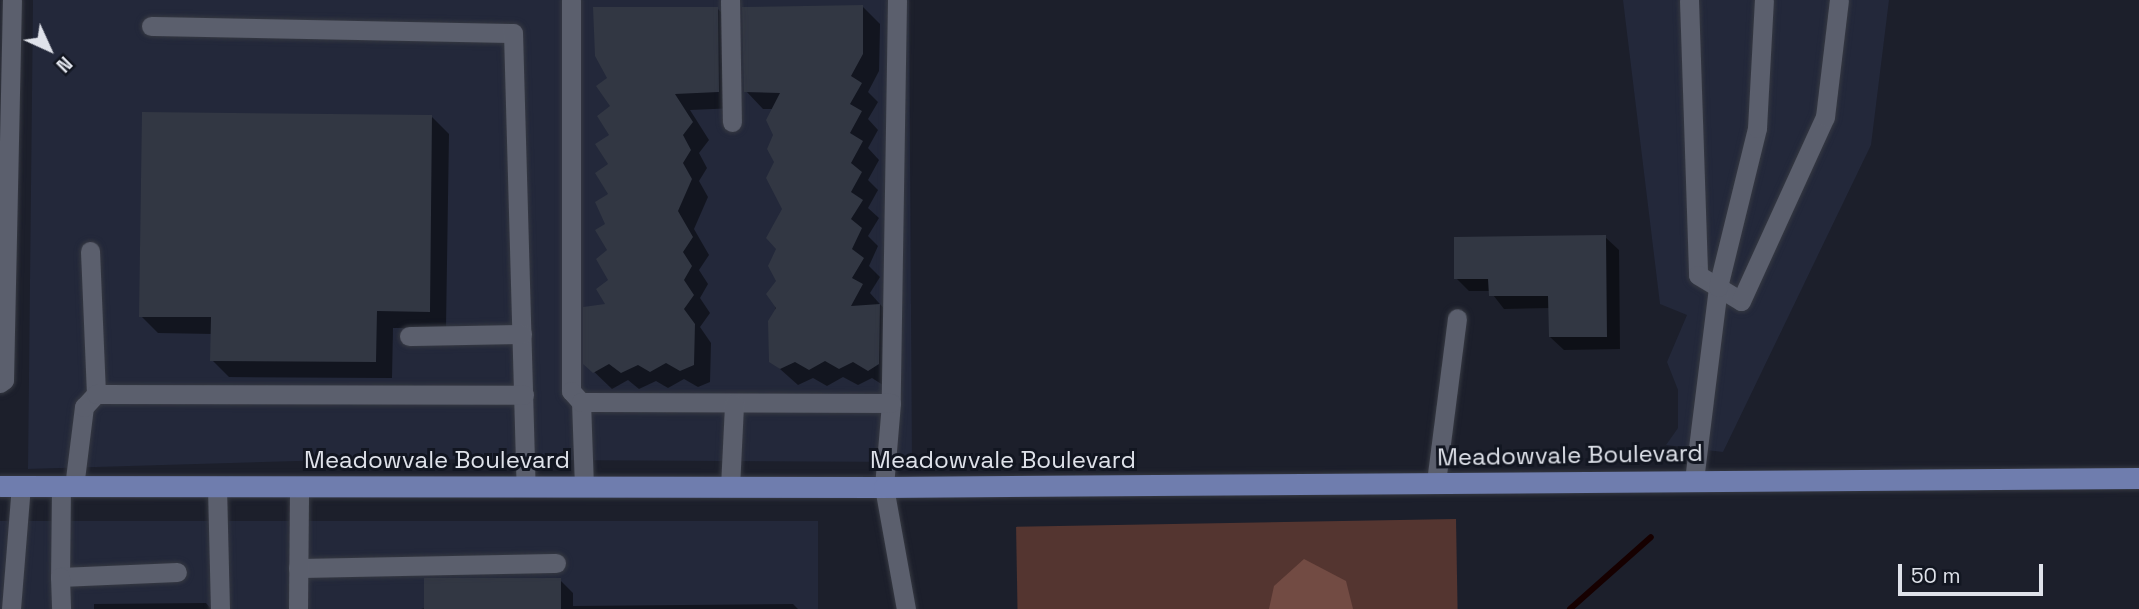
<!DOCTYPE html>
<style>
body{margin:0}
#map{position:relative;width:2139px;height:609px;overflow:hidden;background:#1c1f2b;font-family:"Space Grotesk",sans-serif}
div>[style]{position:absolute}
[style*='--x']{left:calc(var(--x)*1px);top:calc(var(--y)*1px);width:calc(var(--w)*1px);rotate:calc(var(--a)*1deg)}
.built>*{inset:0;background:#23283a;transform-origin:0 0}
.green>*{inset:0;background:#543530;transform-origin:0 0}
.forest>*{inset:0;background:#724b43}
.shadow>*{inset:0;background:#0007}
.stream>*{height:6px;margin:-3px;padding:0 3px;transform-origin:3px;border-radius:3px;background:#160000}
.building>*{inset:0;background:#323743;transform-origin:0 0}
.roads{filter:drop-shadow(0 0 2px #363942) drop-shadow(0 0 2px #363942)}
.minor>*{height:19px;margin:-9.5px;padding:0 9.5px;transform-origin:9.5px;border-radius:9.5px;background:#5b5f6d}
.major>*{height:21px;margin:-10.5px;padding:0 10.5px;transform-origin:10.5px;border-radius:10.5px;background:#6f7dae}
span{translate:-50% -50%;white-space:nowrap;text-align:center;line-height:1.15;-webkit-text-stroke:6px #121621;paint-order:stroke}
.street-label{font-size:24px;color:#dfe2ea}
.north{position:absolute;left:14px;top:14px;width:70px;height:70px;-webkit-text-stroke:5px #121621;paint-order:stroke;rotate:135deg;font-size:19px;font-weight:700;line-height:28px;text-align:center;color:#dfe2ea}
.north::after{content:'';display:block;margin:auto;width:24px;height:32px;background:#dfe2ea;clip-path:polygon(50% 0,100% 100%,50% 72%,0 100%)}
.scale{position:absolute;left:1898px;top:564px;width:145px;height:32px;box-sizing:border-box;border:4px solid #dfe2ea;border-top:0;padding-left:9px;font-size:21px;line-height:24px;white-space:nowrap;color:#dfe2ea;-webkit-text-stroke:5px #121621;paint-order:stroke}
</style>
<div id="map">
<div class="built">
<div style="clip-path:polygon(33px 0,909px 0,912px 462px,368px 459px,28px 469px)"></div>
<div style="clip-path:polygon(1623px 0,1889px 0,1871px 145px,1723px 452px,1666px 445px,1678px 428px,1678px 390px,1667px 362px,1687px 315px,1660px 304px)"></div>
<div style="left:818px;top:521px;width:88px;height:818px;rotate:90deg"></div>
</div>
<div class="green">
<div style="left:1456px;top:519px;width:90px;height:440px;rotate:89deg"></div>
</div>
<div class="forest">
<div style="clip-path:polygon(1304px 559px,1346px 581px,1353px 609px,1269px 609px,1274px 586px)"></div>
</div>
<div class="shadow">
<div style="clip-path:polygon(863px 7px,880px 24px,879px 71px,868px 92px,878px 102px,868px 119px,878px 130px,868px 148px,879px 160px,868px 180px,878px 190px,868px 208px,879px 218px,868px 236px,878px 246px,869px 266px,880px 277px,870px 293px,897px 323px,886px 387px,872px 378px,858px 385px,843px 377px,827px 386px,813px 378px,798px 385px,771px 361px,784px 209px,774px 109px,763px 109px,746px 91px)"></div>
<div style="clip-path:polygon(717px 8px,734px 26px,736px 108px,690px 110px,709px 140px,699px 153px,707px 168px,699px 181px,708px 197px,694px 229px,709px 255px,699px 270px,708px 284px,700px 298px,710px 313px,700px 327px,711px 343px,710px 382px,698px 387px,684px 379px,668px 388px,656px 381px,639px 389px,628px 380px,612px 389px,585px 363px,607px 306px,611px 281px,611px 135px)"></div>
<div style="clip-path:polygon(432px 117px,449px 134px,446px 328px,393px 328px,392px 378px,229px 377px,212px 360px,213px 334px,158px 333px,141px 316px)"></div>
<div style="clip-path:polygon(1605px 237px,1619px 250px,1620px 349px,1564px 350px,1550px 337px,1550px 308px,1504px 309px,1490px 291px,1469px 291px,1456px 278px)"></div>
<div style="clip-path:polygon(560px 580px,573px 593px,573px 606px,793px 604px,798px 609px,421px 609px)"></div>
<div style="clip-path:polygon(206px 603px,211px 609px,94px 609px,94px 604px)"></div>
</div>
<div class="stream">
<div style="--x:1570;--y:609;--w:108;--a:-41.6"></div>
</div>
<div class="building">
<div style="clip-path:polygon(863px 5px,863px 54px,851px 76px,862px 83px,850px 104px,862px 111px,850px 133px,863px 141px,851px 163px,862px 172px,851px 192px,863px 200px,851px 219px,862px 228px,852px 249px,864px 258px,852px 278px,863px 284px,851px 306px,880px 304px,879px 364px,868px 371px,853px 362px,839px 369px,825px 361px,809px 370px,795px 362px,780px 369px,769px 362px,768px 321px,776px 308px,766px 294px,776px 281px,768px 266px,776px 249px,766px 238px,782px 209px,766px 178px,774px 162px,767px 149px,773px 135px,766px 120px,780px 93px,744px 92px,742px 7px)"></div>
<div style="clip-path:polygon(593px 7px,718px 7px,719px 92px,675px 94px,693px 122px,683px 135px,691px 150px,683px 163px,692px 179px,678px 211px,693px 237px,683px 252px,692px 266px,684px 280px,694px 295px,684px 309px,695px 324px,694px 365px,680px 371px,666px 363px,650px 372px,638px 365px,621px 373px,609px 364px,593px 373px,583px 364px,583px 307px,605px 304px,596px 289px,608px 280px,596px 259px,607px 250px,595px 230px,605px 224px,595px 202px,608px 194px,595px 173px,608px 164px,595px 144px,609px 135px,597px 116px,610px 106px,596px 86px,607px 78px,595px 56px)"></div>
<div style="clip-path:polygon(142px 112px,432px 115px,430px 312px,377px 311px,376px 362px,210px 361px,211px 317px,139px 317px)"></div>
<div style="clip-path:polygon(1606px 235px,1607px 337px,1549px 337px,1548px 296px,1489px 296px,1488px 279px,1454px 279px,1454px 237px)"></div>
<div style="left:561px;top:578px;width:31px;height:137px;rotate:90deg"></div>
</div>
<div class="roads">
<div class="minor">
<div style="--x:571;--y:0;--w:391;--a:90"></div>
<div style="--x:571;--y:391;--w:15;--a:48"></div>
<div style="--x:730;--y:0;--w:122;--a:89.1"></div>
<div style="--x:897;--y:0;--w:403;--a:90.9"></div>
<div style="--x:891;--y:403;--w:84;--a:94.8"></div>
<div style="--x:884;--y:487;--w:124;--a:79.8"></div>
<div style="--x:1689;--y:0;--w:275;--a:88.1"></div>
<div style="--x:1698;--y:275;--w:50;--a:31.2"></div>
<div style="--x:1741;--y:301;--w:202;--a:-65.5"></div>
<div style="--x:1825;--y:117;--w:118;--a:-83.2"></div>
<div style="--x:151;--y:26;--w:362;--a:1.1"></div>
<div style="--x:513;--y:33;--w:454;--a:88.4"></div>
<div style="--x:90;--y:251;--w:143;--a:87.6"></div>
<div style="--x:409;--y:336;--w:113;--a:-1"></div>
<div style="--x:0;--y:383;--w:5;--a:-37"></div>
<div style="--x:4;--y:380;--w:380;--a:-88.8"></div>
<div style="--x:1694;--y:480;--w:194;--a:-82.9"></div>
<div style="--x:1718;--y:287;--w:164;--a:-76.2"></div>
<div style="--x:1757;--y:128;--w:128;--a:-86.9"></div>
<div style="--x:1436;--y:482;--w:165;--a:-82.7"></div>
<div style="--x:61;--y:487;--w:90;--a:90.6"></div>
<div style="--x:60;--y:577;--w:117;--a:-2.4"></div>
<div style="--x:74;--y:487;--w:81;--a:-82.9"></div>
<div style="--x:84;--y:407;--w:18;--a:-47"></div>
<div style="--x:96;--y:394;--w:428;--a:0.1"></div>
<div style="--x:217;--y:487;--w:122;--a:88.6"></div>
<div style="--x:584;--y:487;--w:85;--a:-92"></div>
<div style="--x:581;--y:402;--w:310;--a:0.2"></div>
<div style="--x:730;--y:487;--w:83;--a:-87.2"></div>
<div style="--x:298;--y:568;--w:258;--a:-1.1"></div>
<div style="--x:60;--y:577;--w:32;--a:88"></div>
<div style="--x:11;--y:609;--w:123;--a:-85.4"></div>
<div style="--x:298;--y:609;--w:122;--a:-89.5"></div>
</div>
<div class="major">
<div style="--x:0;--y:486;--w:884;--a:0.06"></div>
<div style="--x:884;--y:487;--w:1255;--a:-0.41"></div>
</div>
</div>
<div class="street-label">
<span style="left:1570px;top:455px;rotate:-1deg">Meadowvale Boulevard</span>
<span style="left:437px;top:460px">Meadowvale Boulevard</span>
<span style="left:1003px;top:460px">Meadowvale Boulevard</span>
</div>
<div class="north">N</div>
<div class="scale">50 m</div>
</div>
